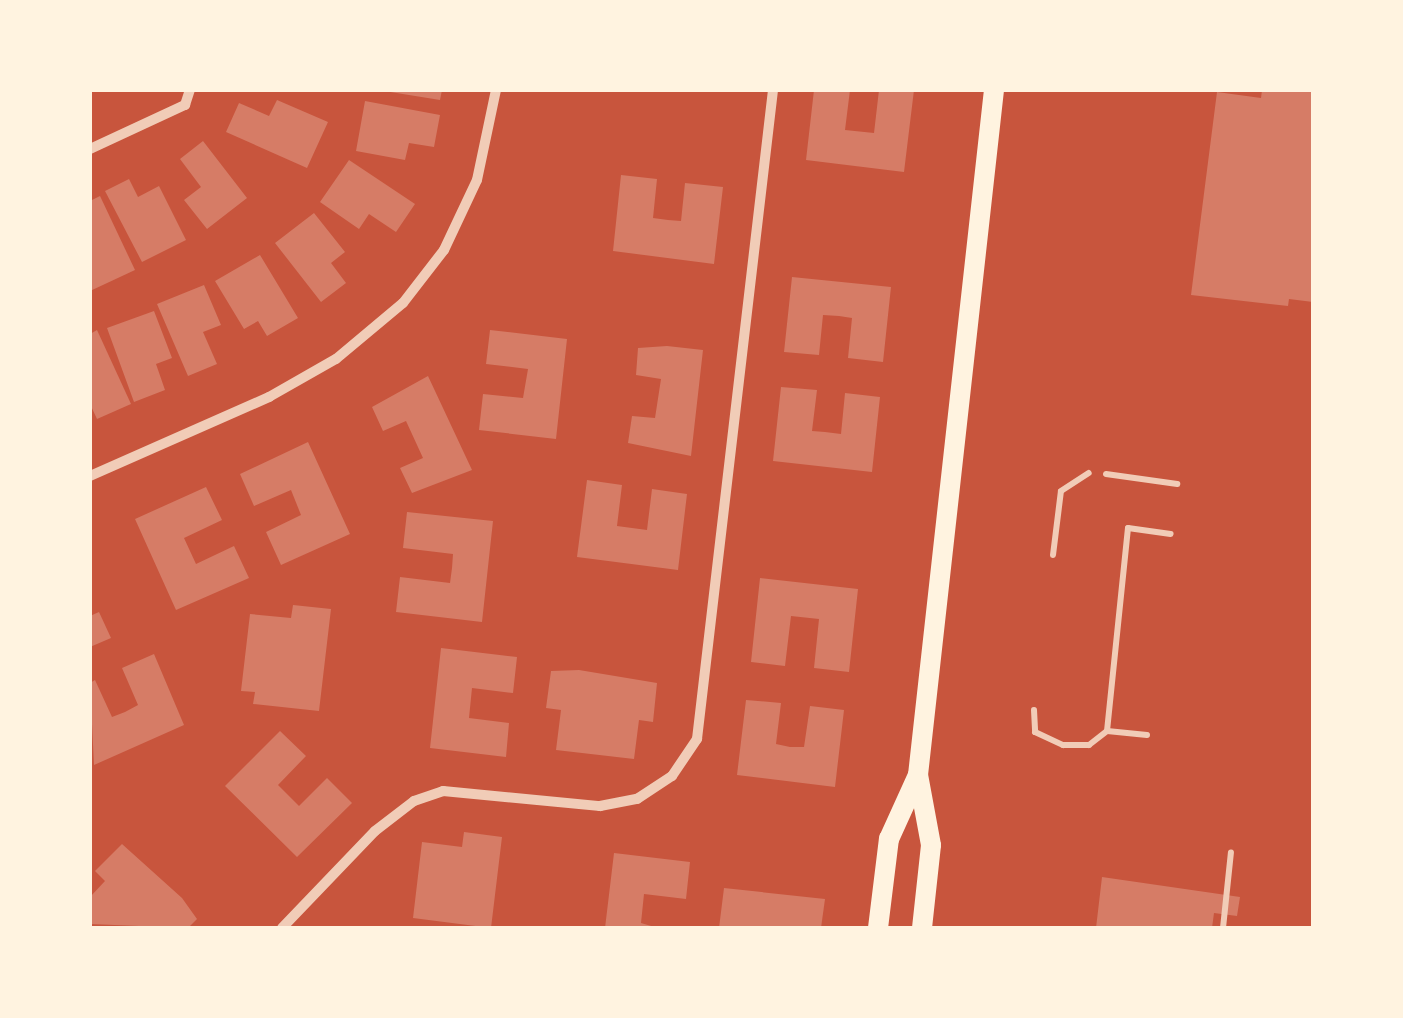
<!DOCTYPE html>
<style>
body{margin:0}
#map{position:relative;width:1403px;height:1018px;overflow:hidden;background:#c8553d;font-family:"DejaVu Sans",sans-serif}
div>[style]{position:absolute}
[style*='--x']{left:calc(var(--x)*1px);top:calc(var(--y)*1px);width:calc(var(--w)*1px);rotate:calc(var(--a)*1deg)}
.building>*{inset:0;background:#d67c66}
.service>*{height:6px;margin:-3px;padding:0 3px;transform-origin:3px;border-radius:3px;background:#f1ccb7}
.minor>*{height:10px;margin:-5px;padding:0 5px;transform-origin:5px;border-radius:5px;background:#f1ccb7}
.primary>*{height:20px;margin:-10px;padding:0 10px;transform-origin:10px;border-radius:10px;background:#fff3e0}
span{translate:-50% -50%;white-space:nowrap;text-align:center;line-height:1.15;-webkit-text-stroke:9px #fff3e0;paint-order:stroke}
.frame{position:absolute;inset:0;border:92px solid #fff3e0;pointer-events:none}
</style>
<div id="map">
<div class="building">
<div style="clip-path:polygon(378px 90px,442px 90px,440px 100px)"></div>
<div style="clip-path:polygon(814px 90px,850px 90px,845px 130px,874px 133px,879px 90px,914px 90px,904px 172px,806px 160px)"></div>
<div style="clip-path:polygon(1262px 90px,1313px 90px,1313px 302px,1289px 299px,1288px 306px,1191px 295px,1217px 92px,1261px 98px)"></div>
<div style="clip-path:polygon(277px 100px,328px 122px,307px 168px,226px 132px,239px 103px,269px 116px)"></div>
<div style="clip-path:polygon(365px 101px,440px 115px,434px 147px,409px 143px,405px 160px,356px 151px)"></div>
<div style="clip-path:polygon(203px 141px,247px 198px,207px 229px,184px 200px,201px 187px,180px 159px)"></div>
<div style="clip-path:polygon(349px 160px,415px 204px,396px 232px,369px 214px,359px 229px,320px 202px)"></div>
<div style="clip-path:polygon(621px 175px,657px 179px,653px 218px,668px 220px,681px 221px,685px 183px,723px 187px,714px 264px,613px 251px)"></div>
<div style="clip-path:polygon(129px 179px,138px 197px,159px 186px,186px 240px,142px 262px,105px 191px)"></div>
<div style="clip-path:polygon(100px 196px,135px 270px,90px 291px,90px 201px)"></div>
<div style="clip-path:polygon(314px 213px,345px 252px,331px 263px,346px 283px,321px 302px,275px 243px)"></div>
<div style="clip-path:polygon(260px 255px,298px 318px,267px 336px,258px 321px,244px 329px,215px 281px)"></div>
<div style="clip-path:polygon(792px 277px,891px 287px,883px 362px,848px 358px,852px 318px,839px 316px,823px 315px,819px 355px,784px 352px)"></div>
<div style="clip-path:polygon(204px 285px,221px 325px,203px 332px,217px 364px,188px 376px,157px 304px)"></div>
<div style="clip-path:polygon(154px 311px,172px 358px,156px 364px,165px 390px,134px 402px,107px 328px)"></div>
<div style="clip-path:polygon(97px 330px,131px 404px,97px 419px,90px 404px,90px 334px)"></div>
<div style="clip-path:polygon(490px 330px,567px 339px,556px 439px,479px 430px,483px 394px,523px 398px,528px 369px,486px 364px)"></div>
<div style="clip-path:polygon(667px 346px,703px 350px,691px 456px,628px 443px,632px 416px,655px 418px,661px 379px,636px 375px,638px 348px)"></div>
<div style="clip-path:polygon(428px 376px,472px 470px,412px 493px,400px 468px,423px 458px,406px 421px,383px 431px,372px 407px)"></div>
<div style="clip-path:polygon(781px 387px,817px 390px,812px 431px,825px 432px,841px 434px,845px 393px,880px 397px,872px 472px,773px 461px)"></div>
<div style="clip-path:polygon(308px 442px,350px 534px,281px 565px,266px 532px,301px 515px,291px 490px,254px 506px,240px 474px)"></div>
<div style="clip-path:polygon(587px 480px,622px 485px,617px 526px,647px 530px,652px 489px,687px 494px,678px 570px,577px 557px)"></div>
<div style="clip-path:polygon(206px 487px,222px 520px,184px 538px,196px 564px,234px 546px,249px 578px,176px 610px,135px 519px)"></div>
<div style="clip-path:polygon(407px 512px,493px 521px,482px 622px,396px 612px,400px 577px,450px 583px,452px 568px,453px 554px,403px 548px)"></div>
<div style="clip-path:polygon(760px 578px,858px 589px,849px 672px,814px 668px,819px 619px,791px 616px,785px 666px,751px 662px)"></div>
<div style="clip-path:polygon(293px 605px,331px 609px,319px 711px,253px 704px,255px 692px,241px 691px,250px 614px,291px 618px)"></div>
<div style="clip-path:polygon(99px 612px,111px 638px,90px 647px,90px 616px)"></div>
<div style="clip-path:polygon(441px 648px,517px 657px,513px 693px,472px 688px,469px 718px,509px 723px,506px 757px,430px 748px)"></div>
<div style="clip-path:polygon(154px 654px,184px 725px,94px 765px,90px 683px,95px 680px,112px 717px,125px 712px,138px 705px,122px 668px)"></div>
<div style="clip-path:polygon(579px 670px,657px 683px,653px 722px,639px 720px,634px 759px,556px 750px,561px 710px,546px 708px,551px 671px)"></div>
<div style="clip-path:polygon(746px 700px,781px 703px,776px 744px,790px 747px,804px 747px,810px 706px,844px 710px,835px 787px,737px 775px)"></div>
<div style="clip-path:polygon(280px 731px,306px 756px,278px 785px,299px 806px,327px 778px,352px 803px,297px 857px,225px 786px)"></div>
<div style="clip-path:polygon(464px 832px,502px 837px,491px 928px,413px 918px,422px 842px,462px 847px)"></div>
<div style="clip-path:polygon(122px 844px,182px 898px,197px 919px,188px 928px,90px 924px,90px 897px,105px 881px,95px 871px)"></div>
<div style="clip-path:polygon(614px 853px,690px 862px,686px 899px,644px 894px,641px 923px,658px 928px,605px 928px)"></div>
<div style="clip-path:polygon(1102px 877px,1240px 897px,1237px 916px,1214px 913px,1212px 928px,1096px 928px)"></div>
<div style="clip-path:polygon(724px 888px,825px 899px,821px 928px,719px 928px)"></div>
</div>
<div class="service">
<div style="--x:1106;--y:474;--w:72;--a:8"></div>
<div style="--x:1053;--y:555;--w:64;--a:-82.9"></div>
<div style="--x:1061;--y:491;--w:33;--a:-33"></div>
<div style="--x:1034;--y:710;--w:22;--a:87"></div>
<div style="--x:1035;--y:732;--w:31;--a:25"></div>
<div style="--x:1063;--y:745;--w:26;--a:0"></div>
<div style="--x:1089;--y:745;--w:23;--a:-38"></div>
<div style="--x:1147;--y:735;--w:40;--a:-174.3"></div>
<div style="--x:1107;--y:731;--w:204;--a:-84.1"></div>
<div style="--x:1128;--y:528;--w:43;--a:7.9"></div>
<div style="--x:1223;--y:928;--w:76;--a:-84"></div>
</div>
<div class="minor">
<div style="--x:90;--y:149;--w:105;--a:-24.9"></div>
<div style="--x:185;--y:105;--w:16;--a:-72"></div>
<div style="--x:90;--y:476;--w:196;--a:-23.8"></div>
<div style="--x:269;--y:397;--w:77;--a:-29.6"></div>
<div style="--x:336;--y:359;--w:87;--a:-39.9"></div>
<div style="--x:403;--y:303;--w:67;--a:-52.3"></div>
<div style="--x:444;--y:250;--w:77;--a:-64.8"></div>
<div style="--x:477;--y:180;--w:92;--a:-78.1"></div>
<div style="--x:282;--y:928;--w:134;--a:-46.2"></div>
<div style="--x:375;--y:831;--w:49;--a:-37.6"></div>
<div style="--x:414;--y:801;--w:31;--a:-19"></div>
<div style="--x:443;--y:791;--w:158;--a:5.5"></div>
<div style="--x:600;--y:806;--w:38;--a:-11"></div>
<div style="--x:637;--y:799;--w:42;--a:-33.3"></div>
<div style="--x:672;--y:776;--w:45;--a:-56"></div>
<div style="--x:697;--y:739;--w:653;--a:-83.32"></div>
</div>
<div class="primary">
<div style="--x:878;--y:928;--w:90;--a:-83"></div>
<div style="--x:889;--y:839;--w:70;--a:-65.6"></div>
<div style="--x:922;--y:928;--w:83;--a:-83.8"></div>
<div style="--x:931;--y:845;--w:71;--a:-100.5"></div>
<div style="--x:918;--y:775;--w:689;--a:-83.67"></div>
</div>
<div class="frame"></div>
</div>
